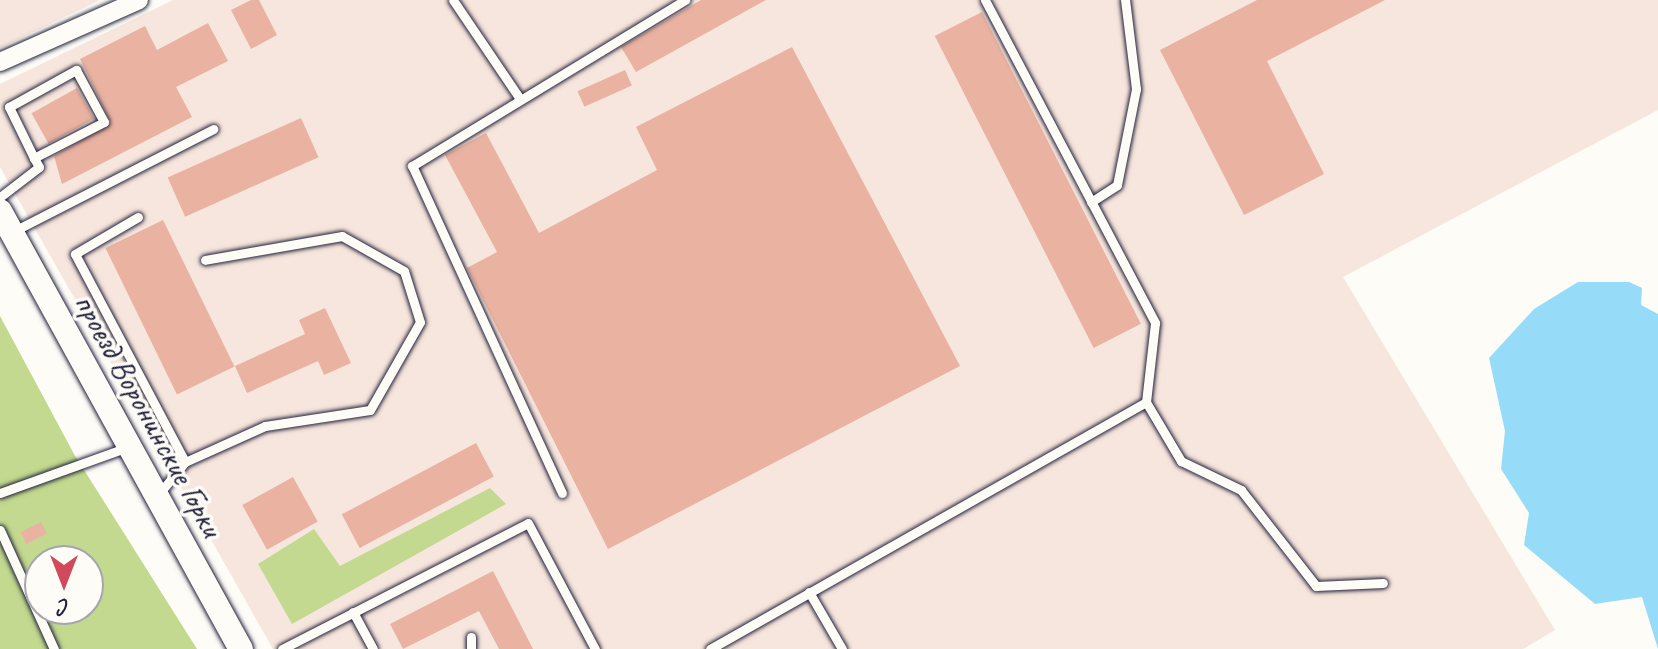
<!DOCTYPE html>
<meta charset="utf-8">
<style>
body{margin:0}
#map{position:relative;width:1658px;height:649px;overflow:hidden;background:#fdfcf7;font-family:Caveat,sans-serif}
div>[style]{position:absolute}
[style*='--x']{left:calc(var(--x)*1px);top:calc(var(--y)*1px);width:calc(var(--w)*1px);rotate:calc(var(--a)*1deg)}
.built>*{inset:0;background:#f7e6dd}
.green>*{inset:0;background:#c2d98f}
.water>*{inset:0;background:#96dcf8}
.building>*{inset:0;background:#eab2a1;transform-origin:0 0}
.roads{filter:drop-shadow(0 0 2px #22223b) drop-shadow(0 0 2px #22223b)}
.lane>*{height:9px;margin:-4.5px;padding:0 4.5px;transform-origin:4.5px;border-radius:4.5px;background:#fdfcf7}
.street>*{height:18px;margin:-9px;padding:0 9px;transform-origin:9px;border-radius:9px;background:#fdfcf7}
.secondary>*{height:24px;margin:-12px;padding:0 12px;transform-origin:12px;border-radius:12px;background:#fdfcf7}
span{translate:-50% -50%;white-space:nowrap;text-align:center;line-height:1.15;-webkit-text-stroke:7px #fdfcf7;paint-order:stroke}
.street-label{font-size:32px;color:#22223b}
.north{position:absolute;left:24px;top:545px;width:80px;height:80px;box-sizing:border-box;background:#fdfcf7;border:2px solid #a5a5ac;border-radius:50%;rotate:180deg;font-size:22px;font-weight:700;line-height:32px;text-align:center;color:#22223b}
.north::after{content:'';display:block;margin:auto;width:28px;height:36px;background:#d1495b;clip-path:polygon(50% 0,100% 100%,50% 72%,0 100%)}
</style>
<div id="map">
<div class="built">
<div style="clip-path:polygon(0 0,100px 0,0 48px)"></div>
<div style="clip-path:polygon(173px 0,1658px 0,1658px 110px,1343px 277px,1555px 630px,1523px 649px,273px 649px,0 167px,0 84px)"></div>
</div>
<div class="green">
<div style="clip-path:polygon(evenodd,0 316px,74px 454px,197px 649px,0 649px,0 316px,40px 561px,88px 561px,88px 609px,40px 609px,40px 561px)"></div>
<div style="clip-path:polygon(490px 488px,506px 504px,292px 624px,258px 564px,314px 529px,340px 566px)"></div>
</div>
<div class="water">
<div style="clip-path:polygon(1578px 282px,1629px 282px,1642px 288px,1641px 305px,1658px 314px,1658px 649px,1642px 597px,1595px 604px,1524px 545px,1529px 513px,1501px 469px,1505px 431px,1489px 358px,1534px 309px)"></div>
</div>
<div class="building">
<div style="clip-path:polygon(251px 0,259px 0,277px 35px,251px 49px,231px 10px)"></div>
<div style="clip-path:polygon(701px 0,766px 0,636px 72px,621px 47px)"></div>
<div style="clip-path:polygon(1257px 0,1385px 0,1267px 61px,1324px 174px,1244px 215px,1160px 50px)"></div>
<div style="left:982px;top:12px;width:350px;height:53px;rotate:63deg"></div>
<div style="clip-path:polygon(208px 23px,228px 61px,176px 87px,192px 117px,62px 184px,54px 156px,111px 123px,80px 59px,145px 26px,157px 50px)"></div>
<div style="clip-path:polygon(792px 47px,960px 366px,608px 549px,467px 268px,497px 252px,445px 155px,486px 133px,539px 233px,657px 170px,636px 127px)"></div>
<div style="left:625px;top:70px;width:17px;height:52px;rotate:66deg"></div>
<div style="left:77px;top:88px;width:35px;height:52px;rotate:61deg"></div>
<div style="left:301px;top:118px;width:43px;height:146px;rotate:66deg"></div>
<div style="left:163px;top:220px;width:163px;height:64px;rotate:64deg"></div>
<div style="clip-path:polygon(325px 308px,351px 363px,324px 375px,318px 361px,247px 393px,235px 366px,305px 334px,299px 320px)"></div>
<div style="left:476px;top:443px;width:38px;height:152px;rotate:62deg"></div>
<div style="left:293px;top:477px;width:51px;height:58px;rotate:61deg"></div>
<div style="left:41px;top:522px;width:13px;height:23px;rotate:63deg"></div>
<div style="clip-path:polygon(493px 571px,533px 649px,499px 649px,479px 611px,403px 649px,390px 624px)"></div>
</div>
<div class="roads">
<div class="lane">
<div style="--x:453;--y:0;--w:120;--a:55.9"></div>
<div style="--x:985;--y:0;--w:365;--a:62.2"></div>
<div style="--x:1155;--y:323;--w:80;--a:96.5"></div>
<div style="--x:1146;--y:402;--w:69;--a:59.3"></div>
<div style="--x:1181;--y:461;--w:67;--a:25.8"></div>
<div style="--x:1241;--y:490;--w:122;--a:52"></div>
<div style="--x:1316;--y:586;--w:67;--a:-2.6"></div>
<div style="--x:0;--y:197;--w:49;--a:-37.6"></div>
<div style="--x:39;--y:167;--w:10;--a:-119"></div>
<div style="--x:34;--y:158;--w:57;--a:-116.1"></div>
<div style="--x:9;--y:107;--w:77;--a:-28.9"></div>
<div style="--x:76;--y:70;--w:59;--a:61.7"></div>
<div style="--x:104;--y:122;--w:79;--a:152.8"></div>
<div style="--x:1091;--y:202;--w:31;--a:-33"></div>
<div style="--x:1117;--y:185;--w:98;--a:-78.8"></div>
<div style="--x:1136;--y:89;--w:90;--a:-97"></div>
<div style="--x:138;--y:217;--w:73;--a:149.6"></div>
<div style="--x:75;--y:254;--w:235;--a:62.1"></div>
<div style="--x:14;--y:231;--w:224;--a:-27.1"></div>
<div style="--x:0;--y:493;--w:136;--a:-19.8"></div>
<div style="--x:562;--y:493;--w:360;--a:-114.6"></div>
<div style="--x:412;--y:166;--w:320;--a:-31.3"></div>
<div style="--x:158;--y:495;--w:43;--a:-50.7"></div>
<div style="--x:185;--y:462;--w:88;--a:-24.2"></div>
<div style="--x:265;--y:426;--w:106;--a:-8.7"></div>
<div style="--x:370;--y:410;--w:101;--a:-60.4"></div>
<div style="--x:420;--y:322;--w:53;--a:-107.4"></div>
<div style="--x:404;--y:271;--w:71;--a:-150.6"></div>
<div style="--x:342;--y:236;--w:139;--a:170.1"></div>
<div style="--x:0;--y:530;--w:131;--a:65.6"></div>
<div style="--x:809;--y:592;--w:66;--a:59.9"></div>
<div style="--x:353;--y:612;--w:42;--a:61.6"></div>
<div style="--x:282;--y:649;--w:276;--a:-27.1"></div>
<div style="--x:528;--y:523;--w:143;--a:62"></div>
<div style="--x:471;--y:649;--w:12;--a:-90"></div>
<div style="--x:710;--y:649;--w:501;--a:-29.53"></div>
</div>
<div class="street">
<div style="--x:0;--y:62;--w:152;--a:-24"></div>
</div>
<div class="secondary">
<div style="--x:0;--y:211;--w:500;--a:61.2"></div>
</div>
</div>
<div class="street-label">
<span style="left:148px;top:415px;rotate:61deg">проезд Воронинские Горки</span>
</div>
<div class="north">С</div>
</div>
